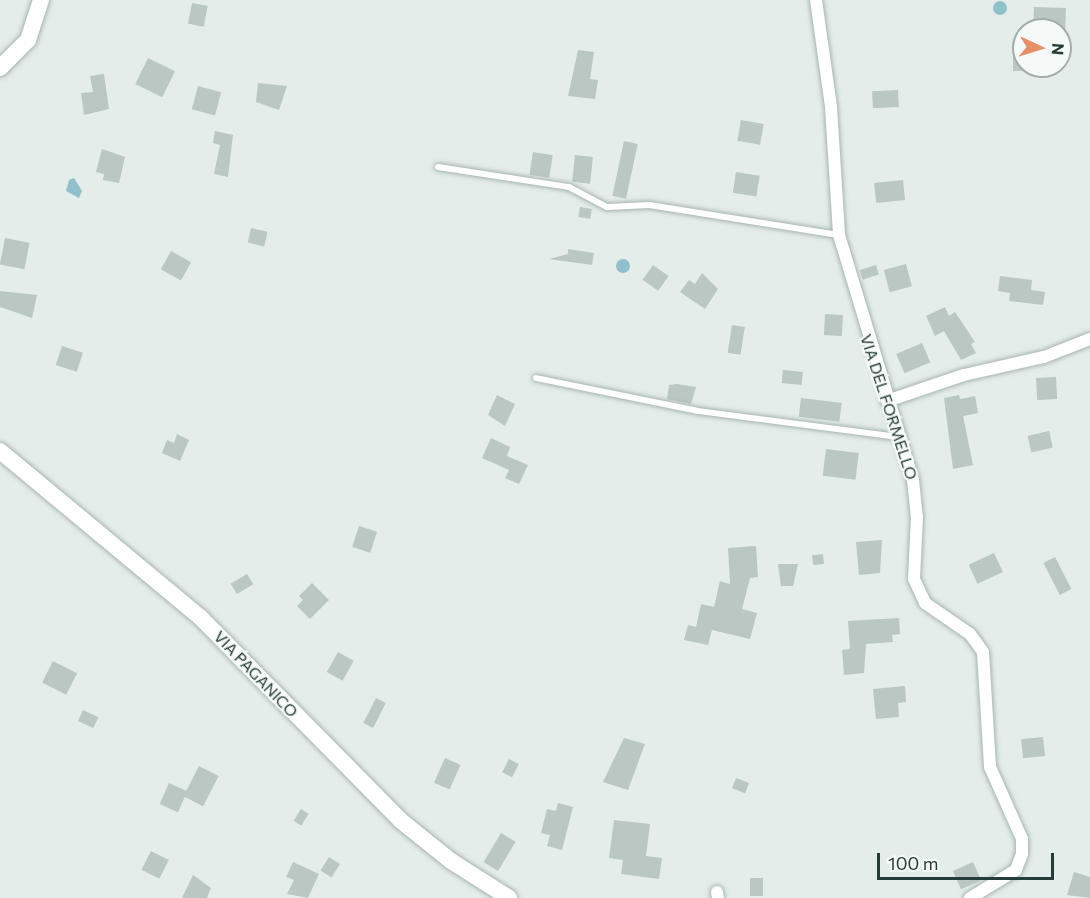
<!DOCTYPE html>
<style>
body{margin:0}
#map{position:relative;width:1090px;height:898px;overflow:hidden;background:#e4ede9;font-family:Commissioner,sans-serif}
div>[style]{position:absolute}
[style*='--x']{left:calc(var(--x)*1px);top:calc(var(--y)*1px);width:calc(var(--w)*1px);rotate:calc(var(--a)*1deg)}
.water>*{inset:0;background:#92bfcc}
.round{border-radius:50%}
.building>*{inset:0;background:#bac7c3;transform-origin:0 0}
.roads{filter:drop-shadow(0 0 2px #a7b5b0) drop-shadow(0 0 2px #a7b5b0)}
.lane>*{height:6px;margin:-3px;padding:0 3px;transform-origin:3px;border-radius:3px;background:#fff}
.street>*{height:12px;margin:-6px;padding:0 6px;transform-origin:6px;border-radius:6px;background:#fff}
.secondary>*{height:16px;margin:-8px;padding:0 8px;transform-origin:8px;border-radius:8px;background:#fff}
span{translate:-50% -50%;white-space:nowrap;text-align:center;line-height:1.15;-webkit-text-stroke:4.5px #f5f9f7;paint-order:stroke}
.street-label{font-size:16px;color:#253d38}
.north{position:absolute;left:1012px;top:18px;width:60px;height:60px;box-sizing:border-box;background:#f5f9f7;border:2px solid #a2aeab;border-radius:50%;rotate:94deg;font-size:16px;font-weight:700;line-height:24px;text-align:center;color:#253d38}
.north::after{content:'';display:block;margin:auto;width:21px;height:27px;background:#e69069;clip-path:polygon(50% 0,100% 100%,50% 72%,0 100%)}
.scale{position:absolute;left:877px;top:853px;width:177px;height:27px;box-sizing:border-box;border:3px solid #253d38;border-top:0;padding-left:8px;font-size:18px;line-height:21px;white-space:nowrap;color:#253d38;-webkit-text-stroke:4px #f5f9f7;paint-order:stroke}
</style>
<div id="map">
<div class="water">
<div class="round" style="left:993px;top:1px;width:14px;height:14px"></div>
<div style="clip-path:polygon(74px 178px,82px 191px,79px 198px,66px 191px,69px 180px)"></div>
<div class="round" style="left:616px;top:259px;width:14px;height:14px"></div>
</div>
<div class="building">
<div style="left:192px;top:3px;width:16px;height:21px;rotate:11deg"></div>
<div style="left:1034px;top:7px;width:32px;height:23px;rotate:2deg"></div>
<div style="clip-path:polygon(578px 50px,594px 52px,590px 79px,598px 80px,595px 99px,568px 96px)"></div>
<div style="left:1013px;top:53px;width:11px;height:18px"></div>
<div style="left:148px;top:58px;width:30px;height:29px;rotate:26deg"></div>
<div style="clip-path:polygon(104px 74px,109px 109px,84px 115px,81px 93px,93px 92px,90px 76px)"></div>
<div style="clip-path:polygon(258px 83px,287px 86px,279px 110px,256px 102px)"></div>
<div style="left:198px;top:86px;width:24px;height:24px;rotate:15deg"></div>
<div style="left:898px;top:90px;width:17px;height:26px;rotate:87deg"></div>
<div style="left:741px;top:120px;width:23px;height:21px;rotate:10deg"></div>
<div style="clip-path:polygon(215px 131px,233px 135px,228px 177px,214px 174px,220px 145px,213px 143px)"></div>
<div style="left:624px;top:141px;width:14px;height:56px;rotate:12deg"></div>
<div style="clip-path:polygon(102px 149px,125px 157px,119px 183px,103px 180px,104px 174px,96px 172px)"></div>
<div style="left:533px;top:152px;width:20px;height:23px;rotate:9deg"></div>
<div style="left:575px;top:155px;width:18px;height:27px;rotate:6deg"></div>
<div style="left:736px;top:172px;width:24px;height:21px;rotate:9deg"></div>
<div style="left:903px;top:180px;width:20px;height:29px;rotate:84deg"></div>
<div style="left:580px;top:207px;width:12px;height:10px;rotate:9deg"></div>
<div style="left:251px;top:228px;width:17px;height:15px;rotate:13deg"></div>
<div style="left:5px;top:238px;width:25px;height:27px;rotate:11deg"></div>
<div style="clip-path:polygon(568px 249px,594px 253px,592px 265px,549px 259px,568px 254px)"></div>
<div style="left:171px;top:251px;width:23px;height:21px;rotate:29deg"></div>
<div style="left:906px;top:264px;width:23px;height:23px;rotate:75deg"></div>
<div style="left:653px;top:265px;width:19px;height:18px;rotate:35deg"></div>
<div style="left:876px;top:265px;width:10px;height:17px;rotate:73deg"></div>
<div style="clip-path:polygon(702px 273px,718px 289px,705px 309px,680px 292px,689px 280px,695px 284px)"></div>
<div style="clip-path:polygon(1000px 276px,1032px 280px,1031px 290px,1045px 292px,1043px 305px,1009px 301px,1010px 293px,998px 291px)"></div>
<div style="clip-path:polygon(0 291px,37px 295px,32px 318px,0 307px)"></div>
<div style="clip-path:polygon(945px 307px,949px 316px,955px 312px,975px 342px,971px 344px,976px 353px,961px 360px,944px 331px,935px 336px,926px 316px)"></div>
<div style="left:825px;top:314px;width:18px;height:21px;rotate:3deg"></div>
<div style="left:732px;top:325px;width:13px;height:28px;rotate:9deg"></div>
<div style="left:922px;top:343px;width:21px;height:28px;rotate:67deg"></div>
<div style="left:62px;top:346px;width:22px;height:20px;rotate:18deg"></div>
<div style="left:783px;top:370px;width:20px;height:13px;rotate:6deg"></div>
<div style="left:1056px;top:377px;width:22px;height:20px;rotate:87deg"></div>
<div style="clip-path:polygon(677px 384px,696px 387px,691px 404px,667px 399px,669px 385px)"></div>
<div style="clip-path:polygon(497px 395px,515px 404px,505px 426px,488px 415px)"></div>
<div style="clip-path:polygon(959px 395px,960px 399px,975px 396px,978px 413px,963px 416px,973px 465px,953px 469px,944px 398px)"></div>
<div style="left:801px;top:398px;width:41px;height:19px;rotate:7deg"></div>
<div style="left:1049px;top:431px;width:17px;height:22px;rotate:77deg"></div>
<div style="clip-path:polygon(177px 434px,189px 440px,180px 461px,162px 453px,167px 440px,174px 443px)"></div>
<div style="clip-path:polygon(491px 438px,510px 447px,507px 456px,528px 465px,519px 484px,505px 478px,509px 470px,482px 458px)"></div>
<div style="left:826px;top:449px;width:33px;height:27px;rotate:7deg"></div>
<div style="left:359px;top:526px;width:19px;height:22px;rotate:18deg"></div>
<div style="clip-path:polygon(882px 540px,880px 573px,859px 575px,856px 542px)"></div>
<div style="clip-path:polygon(756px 546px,758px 577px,750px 578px,742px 609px,757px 613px,750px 639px,712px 630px,708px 645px,684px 640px,688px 625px,696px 627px,701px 604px,714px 607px,720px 581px,730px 584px,728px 548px)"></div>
<div style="left:994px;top:553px;width:21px;height:28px;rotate:65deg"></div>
<div style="left:823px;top:554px;width:10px;height:11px;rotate:84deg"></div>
<div style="left:1055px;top:557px;width:36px;height:13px;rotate:63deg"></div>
<div style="clip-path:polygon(778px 564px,798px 564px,793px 586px,781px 586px)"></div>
<div style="left:247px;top:574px;width:12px;height:19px;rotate:59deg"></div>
<div style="clip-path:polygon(312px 583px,329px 600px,310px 619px,297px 606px,303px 600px,299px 596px)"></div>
<div style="clip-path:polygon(899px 618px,900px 634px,892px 635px,893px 642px,866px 644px,864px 673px,844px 675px,842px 650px,850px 649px,848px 621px)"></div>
<div style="left:338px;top:652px;width:18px;height:23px;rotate:29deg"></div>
<div style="left:53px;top:661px;width:27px;height:24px;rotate:27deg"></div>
<div style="clip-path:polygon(905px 686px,906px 702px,898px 703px,899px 717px,876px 719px,873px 689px)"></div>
<div style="left:376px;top:698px;width:11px;height:28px;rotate:27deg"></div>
<div style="left:83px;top:710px;width:17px;height:12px;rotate:25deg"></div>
<div style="left:1043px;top:737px;width:19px;height:22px;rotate:84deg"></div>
<div style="clip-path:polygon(624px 738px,645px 744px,628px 790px,603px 782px)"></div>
<div style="left:445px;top:758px;width:17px;height:27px;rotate:24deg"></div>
<div style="left:509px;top:759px;width:11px;height:15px;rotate:27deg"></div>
<div style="left:199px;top:766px;width:22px;height:34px;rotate:27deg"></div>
<div style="left:736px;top:778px;width:14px;height:11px;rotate:21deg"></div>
<div style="left:169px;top:783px;width:20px;height:23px;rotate:24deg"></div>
<div style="clip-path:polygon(558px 803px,573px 807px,562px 850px,547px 846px,550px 835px,541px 833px,547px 809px,556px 811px)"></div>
<div style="left:301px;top:809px;width:9px;height:14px;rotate:32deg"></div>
<div style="clip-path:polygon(614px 820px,650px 824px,646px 856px,662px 858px,659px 879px,621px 874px,623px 860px,609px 858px)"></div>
<div style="left:501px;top:833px;width:17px;height:34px;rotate:31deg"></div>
<div style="left:151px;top:851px;width:20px;height:21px;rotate:27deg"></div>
<div style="left:329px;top:857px;width:13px;height:16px;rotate:32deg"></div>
<div style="clip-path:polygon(293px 862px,319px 874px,308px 898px,287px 894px,294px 880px,286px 877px)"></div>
<div style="left:973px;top:862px;width:20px;height:22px;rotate:66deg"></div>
<div style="clip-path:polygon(1074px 872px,1090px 877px,1090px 898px,1067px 895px)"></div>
<div style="clip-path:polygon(193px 875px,211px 888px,207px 898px,182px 898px)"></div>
<div style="left:763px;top:878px;width:18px;height:13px;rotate:90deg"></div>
</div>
<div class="roads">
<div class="lane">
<div style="--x:438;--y:167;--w:133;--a:8.7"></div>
<div style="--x:569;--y:187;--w:43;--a:27.8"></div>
<div style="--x:607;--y:207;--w:42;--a:-2.7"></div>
<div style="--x:649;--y:205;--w:192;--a:9"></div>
<div style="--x:536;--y:378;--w:165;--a:11.5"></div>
<div style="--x:698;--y:411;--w:203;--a:7.4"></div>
</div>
<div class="street">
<div style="--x:816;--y:0;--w:108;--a:82"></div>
<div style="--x:831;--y:107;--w:128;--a:86.4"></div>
<div style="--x:839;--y:235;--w:256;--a:73.2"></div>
<div style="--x:913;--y:480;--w:37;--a:84"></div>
<div style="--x:917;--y:517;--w:62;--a:92.8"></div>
<div style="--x:914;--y:579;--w:26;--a:65"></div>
<div style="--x:925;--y:603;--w:55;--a:34.6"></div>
<div style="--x:970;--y:634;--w:22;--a:54"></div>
<div style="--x:983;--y:652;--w:115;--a:86.5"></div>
<div style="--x:990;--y:767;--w:79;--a:66"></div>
<div style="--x:1022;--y:839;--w:15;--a:90"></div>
<div style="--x:1022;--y:854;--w:17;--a:111"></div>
<div style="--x:1016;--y:870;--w:54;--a:148.7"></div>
<div style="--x:887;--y:401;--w:81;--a:-18.7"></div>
<div style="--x:964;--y:375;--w:82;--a:-12.7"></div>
<div style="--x:1044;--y:357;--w:49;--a:-21.4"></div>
<div style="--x:717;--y:892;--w:6;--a:81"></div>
</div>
<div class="secondary">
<div style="--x:0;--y:68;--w:40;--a:-45"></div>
<div style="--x:28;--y:40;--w:42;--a:-72"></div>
<div style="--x:0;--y:451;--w:261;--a:39.7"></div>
<div style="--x:201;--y:618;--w:284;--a:45.4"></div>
<div style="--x:400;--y:820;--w:65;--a:38.8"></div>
<div style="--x:451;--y:861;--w:69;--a:32.5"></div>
</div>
</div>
<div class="street-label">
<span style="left:889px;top:407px;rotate:72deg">VIA DEL FORMELLO</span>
<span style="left:256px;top:674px;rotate:46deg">VIA PAGANICO</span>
</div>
<div class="north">N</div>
<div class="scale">100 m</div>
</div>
